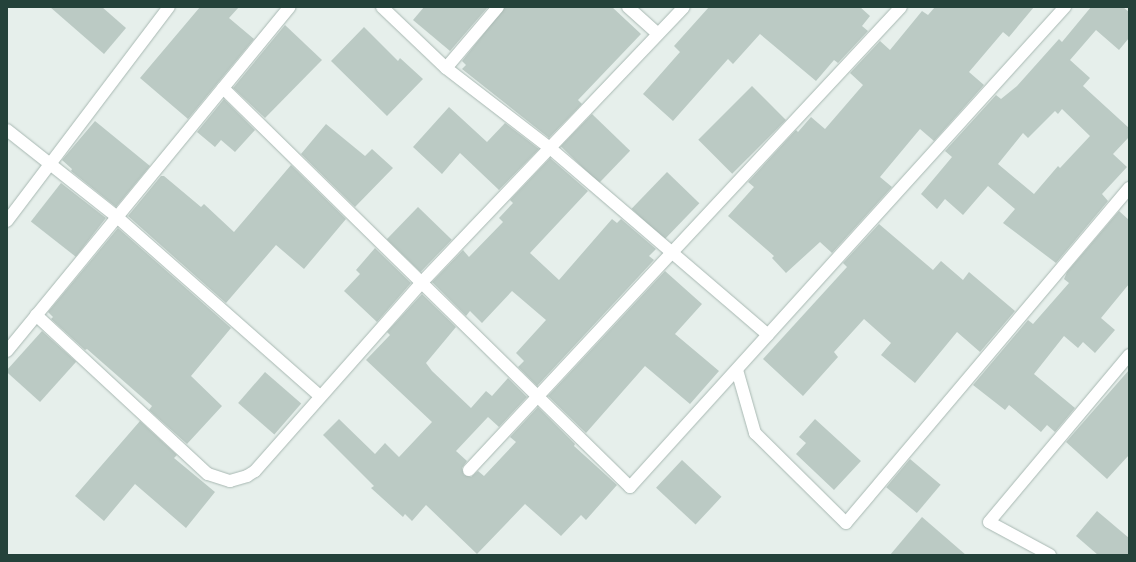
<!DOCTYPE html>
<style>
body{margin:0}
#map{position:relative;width:1136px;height:562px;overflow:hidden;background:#e6efeb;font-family:"Varela Round",sans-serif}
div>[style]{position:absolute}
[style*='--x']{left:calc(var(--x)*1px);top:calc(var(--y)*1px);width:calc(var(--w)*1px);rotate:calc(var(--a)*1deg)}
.building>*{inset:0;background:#bbcac4;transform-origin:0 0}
.roads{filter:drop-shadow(0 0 1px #a8b8b2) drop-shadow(0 0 1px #a8b8b2)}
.minor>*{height:12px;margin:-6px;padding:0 6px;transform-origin:6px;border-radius:6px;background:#fff}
span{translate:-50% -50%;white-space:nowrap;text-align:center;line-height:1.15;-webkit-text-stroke:3px #f7fbf9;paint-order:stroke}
.frame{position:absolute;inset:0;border:8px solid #24423a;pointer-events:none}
</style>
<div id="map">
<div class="building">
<div style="clip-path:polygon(50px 7px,102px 7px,126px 28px,104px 54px)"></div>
<div style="clip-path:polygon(200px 7px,239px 7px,229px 18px,254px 39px,188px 119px,140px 78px)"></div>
<div style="clip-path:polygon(424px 7px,488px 7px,450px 51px,413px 20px)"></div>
<div style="clip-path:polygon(505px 7px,612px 7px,641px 34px,578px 100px,582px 104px,549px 138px,462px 69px,466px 65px,462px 61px)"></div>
<div style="clip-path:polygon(709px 7px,860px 7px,870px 16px,862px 26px,868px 31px,838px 63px,834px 60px,816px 81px,760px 34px,733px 64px,728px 59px,673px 121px,643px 94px,680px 52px,674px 46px)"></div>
<div style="clip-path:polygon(935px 7px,1034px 7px,1009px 37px,1003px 32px,969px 72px,984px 85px,934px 141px,920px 129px,880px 177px,892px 187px,832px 253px,820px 242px,786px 273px,772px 258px,774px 256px,728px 216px,754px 187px,748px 182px,796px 130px,798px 132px,811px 117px,825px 129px,863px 85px,850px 73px,880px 41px,890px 50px,922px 11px,928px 15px)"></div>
<div style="clip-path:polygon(evenodd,1091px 7px,1123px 7px,1129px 12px,1129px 38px,1119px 50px,1096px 30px,1070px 60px,1090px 78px,1083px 86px,1129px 128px,1129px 137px,1113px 154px,1127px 167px,1102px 194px,1108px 201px,1056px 263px,1003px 223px,1015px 209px,988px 186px,963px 215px,945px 199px,937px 209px,921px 194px,952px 157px,945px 151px,996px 95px,1001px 99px,1017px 86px,1059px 39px,1062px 42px,1091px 7px,1062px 109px,1090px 136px,1060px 168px,1058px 166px,1034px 194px,998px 164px,1023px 133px,1028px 138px,1055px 111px,1058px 114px,1062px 109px)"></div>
<div style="clip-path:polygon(285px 25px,322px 60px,265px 118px,233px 88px)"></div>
<div style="clip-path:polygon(364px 27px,398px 61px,400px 58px,423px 79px,387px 116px,331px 61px)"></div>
<div style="left:752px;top:86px;width:48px;height:76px;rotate:45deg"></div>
<div style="clip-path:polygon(224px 99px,255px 130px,235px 152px,221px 140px,215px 147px,197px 132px)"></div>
<div style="clip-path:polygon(449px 107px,487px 142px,505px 123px,539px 149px,499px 190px,460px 153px,442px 174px,413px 147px)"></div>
<div style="left:592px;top:114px;width:53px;height:45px;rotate:44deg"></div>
<div style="clip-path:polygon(95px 121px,150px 166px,116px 207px,71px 171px,72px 169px,62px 160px)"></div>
<div style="clip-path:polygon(326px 124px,365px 156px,372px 149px,393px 168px,355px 207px,301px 154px)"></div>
<div style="clip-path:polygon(550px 158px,588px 191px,530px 253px,559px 280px,612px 219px,617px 223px,621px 219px,656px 249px,649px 256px,654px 260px,537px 386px,518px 367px,524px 361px,516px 353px,546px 320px,512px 291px,482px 323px,470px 311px,466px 316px,432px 282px,463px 250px,469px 257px,503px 222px,499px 218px,513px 203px,510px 200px)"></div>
<div style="clip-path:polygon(291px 165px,346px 219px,304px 269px,276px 245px,226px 303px,128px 216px,161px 176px,164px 176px,201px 207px,204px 204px,234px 232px)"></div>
<div style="left:667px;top:172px;width:45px;height:51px;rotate:44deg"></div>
<div style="left:61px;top:183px;width:57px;height:49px;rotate:38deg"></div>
<div style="left:418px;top:207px;width:47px;height:45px;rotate:44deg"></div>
<div style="clip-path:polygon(1119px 211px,1129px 220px,1129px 284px,1101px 318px,1115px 330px,1095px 353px,1083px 342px,1078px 348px,1064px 336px,1034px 374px,1075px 408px,1055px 432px,1047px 425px,1041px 432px,1009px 405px,1005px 410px,973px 385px,1028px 320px,1033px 324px,1069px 283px,1064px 279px,1067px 272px)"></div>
<div style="clip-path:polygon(879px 224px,933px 270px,941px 261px,963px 280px,969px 272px,1015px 311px,980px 352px,957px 332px,915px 383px,881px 355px,891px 343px,864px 319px,834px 352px,838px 357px,803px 396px,763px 359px,847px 267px,843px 263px)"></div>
<div style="clip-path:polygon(118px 228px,231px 328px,191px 376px,222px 406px,187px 444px,149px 410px,152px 406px,87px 349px,85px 350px,51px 319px,53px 317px,48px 312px)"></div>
<div style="clip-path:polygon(375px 248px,411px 283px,377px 322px,344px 291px,360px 274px,356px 270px)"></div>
<div style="clip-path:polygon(665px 271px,702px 304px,675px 334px,719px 371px,690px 404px,645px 366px,586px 433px,548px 396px)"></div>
<div style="clip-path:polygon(422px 294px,456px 327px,426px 363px,432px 371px,471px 408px,486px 391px,492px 396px,508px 378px,527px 397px,499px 427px,488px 417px,456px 451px,467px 461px,462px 468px,464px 475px,471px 477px,478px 471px,484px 476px,516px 442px,510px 437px,538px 407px,575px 444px,574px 446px,617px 485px,586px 520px,581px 515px,561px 536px,525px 504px,477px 554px,426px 505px,412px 521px,405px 514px,403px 517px,371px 488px,374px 486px,323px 435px,339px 419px,375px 454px,385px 443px,399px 457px,432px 422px,366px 360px,390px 335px,387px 332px)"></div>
<div style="left:42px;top:331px;width:46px;height:54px;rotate:42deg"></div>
<div style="clip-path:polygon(1129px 370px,1129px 455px,1107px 479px,1066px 442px)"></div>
<div style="left:265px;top:372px;width:48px;height:41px;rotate:41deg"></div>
<div style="clip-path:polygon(815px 419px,861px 461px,834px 490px,796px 454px,806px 443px,799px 437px)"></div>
<div style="clip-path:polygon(140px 421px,177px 455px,174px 458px,215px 492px,186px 528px,135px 484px,104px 521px,75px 496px)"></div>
<div style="left:910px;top:459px;width:40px;height:37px;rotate:40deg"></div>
<div style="left:682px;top:460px;width:54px;height:38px;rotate:43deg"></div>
<div style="clip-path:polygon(1097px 511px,1129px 538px,1129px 555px,1098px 555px,1076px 536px)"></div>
<div style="clip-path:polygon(922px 517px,966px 555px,890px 555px)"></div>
</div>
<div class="roads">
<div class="minor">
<div style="--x:382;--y:7;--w:88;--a:43.6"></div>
<div style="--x:446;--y:68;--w:131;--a:37.6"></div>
<div style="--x:550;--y:148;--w:287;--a:40.6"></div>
<div style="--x:628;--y:7;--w:40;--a:42"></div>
<div style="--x:446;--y:68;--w:80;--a:-49.6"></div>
<div style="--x:223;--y:88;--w:570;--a:44.43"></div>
<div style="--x:630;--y:487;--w:648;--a:-47.82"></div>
<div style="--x:7;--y:130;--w:140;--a:38.3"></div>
<div style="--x:117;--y:217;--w:269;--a:41.4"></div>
<div style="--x:7;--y:221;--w:268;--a:-52.9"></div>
<div style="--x:36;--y:315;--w:234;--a:42.8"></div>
<div style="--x:208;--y:474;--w:23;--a:18"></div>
<div style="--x:230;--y:481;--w:18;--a:-16"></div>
<div style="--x:247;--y:476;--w:9;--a:-32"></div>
<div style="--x:255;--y:471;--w:254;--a:-48.5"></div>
<div style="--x:423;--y:281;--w:378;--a:-46.4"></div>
<div style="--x:7;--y:351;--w:445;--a:-50.6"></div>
<div style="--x:737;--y:370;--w:66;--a:74.1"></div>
<div style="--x:755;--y:433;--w:128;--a:44.7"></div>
<div style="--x:846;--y:523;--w:439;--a:-49.8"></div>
<div style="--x:469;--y:470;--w:633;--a:-46.98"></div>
<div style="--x:1050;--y:555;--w:69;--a:-151.6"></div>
<div style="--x:989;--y:522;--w:218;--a:-50"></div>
</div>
</div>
<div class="frame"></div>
</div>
